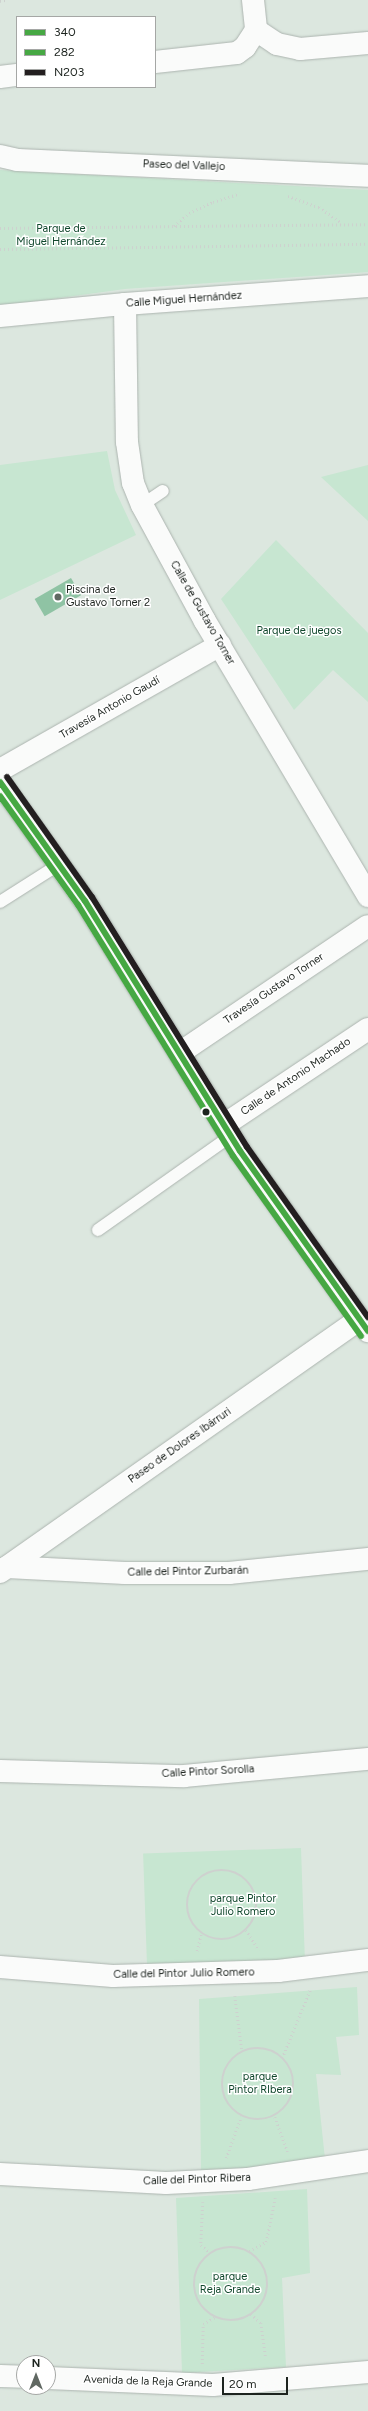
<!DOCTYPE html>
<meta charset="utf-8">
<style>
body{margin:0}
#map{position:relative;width:368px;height:2411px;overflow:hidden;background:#dce7df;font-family:Figtree,sans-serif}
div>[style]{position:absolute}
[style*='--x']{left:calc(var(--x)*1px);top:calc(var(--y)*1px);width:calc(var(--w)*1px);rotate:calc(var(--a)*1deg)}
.green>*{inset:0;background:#c7e6d1;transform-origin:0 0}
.water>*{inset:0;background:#8fc3a4;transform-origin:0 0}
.path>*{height:2.5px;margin-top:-1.25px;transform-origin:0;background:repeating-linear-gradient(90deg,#ced1cf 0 1px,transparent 0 4px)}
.path>.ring{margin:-1.25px;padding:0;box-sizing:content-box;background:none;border:2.5px solid #ced1cf;border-radius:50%}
.roads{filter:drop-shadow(0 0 1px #acb4af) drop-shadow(0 0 1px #acb4af)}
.service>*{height:12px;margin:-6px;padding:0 6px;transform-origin:6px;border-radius:6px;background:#fafbfa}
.minor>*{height:22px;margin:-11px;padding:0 11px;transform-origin:11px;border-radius:11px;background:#fafbfa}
.bus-1>*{height:6px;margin:-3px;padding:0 3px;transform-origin:3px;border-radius:3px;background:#46a843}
.bus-2>*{height:6px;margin:-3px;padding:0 3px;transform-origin:3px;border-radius:3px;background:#46a843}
.bus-3>*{height:6px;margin:-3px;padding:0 3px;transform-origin:3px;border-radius:3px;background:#231f20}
.dots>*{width:11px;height:11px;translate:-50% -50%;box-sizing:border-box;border:2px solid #fff;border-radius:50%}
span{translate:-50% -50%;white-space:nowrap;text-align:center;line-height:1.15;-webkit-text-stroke:3px #fff;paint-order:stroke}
.street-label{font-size:11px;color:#1d241f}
.park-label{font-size:11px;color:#11482d}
.poi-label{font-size:11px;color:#1d241f}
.left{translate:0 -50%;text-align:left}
.legend{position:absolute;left:16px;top:16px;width:140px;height:72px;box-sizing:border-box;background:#fff;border:1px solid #a5a7a5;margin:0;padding:5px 7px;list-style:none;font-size:12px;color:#1d241f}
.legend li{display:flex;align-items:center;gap:8px;height:20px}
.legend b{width:20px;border:1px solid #a5a7a5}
.north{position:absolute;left:16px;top:2355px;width:40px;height:40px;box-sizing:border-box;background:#fff;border:1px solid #a5a7a5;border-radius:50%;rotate:0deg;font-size:11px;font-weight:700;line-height:16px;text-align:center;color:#1d241f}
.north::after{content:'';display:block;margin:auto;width:14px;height:18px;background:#606862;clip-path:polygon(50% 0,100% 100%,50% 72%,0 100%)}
.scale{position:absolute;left:222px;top:2377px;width:66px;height:18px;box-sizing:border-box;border:2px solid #1d241f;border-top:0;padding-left:5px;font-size:12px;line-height:14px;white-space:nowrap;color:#1d241f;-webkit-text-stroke:3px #fff;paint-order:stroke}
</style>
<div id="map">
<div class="green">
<div style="clip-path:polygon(0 170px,368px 190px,368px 272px,125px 289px,0 306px)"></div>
<div style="clip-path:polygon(107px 451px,115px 490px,136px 535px,0 600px,0 465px)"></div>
<div style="clip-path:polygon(368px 465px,368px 521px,321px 477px)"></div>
<div style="clip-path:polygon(276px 540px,368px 633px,368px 702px,333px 670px,294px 710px,221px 599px)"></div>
<div style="left:301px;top:1848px;width:111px;height:158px;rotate:88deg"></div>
<div style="clip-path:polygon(357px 1987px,359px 2035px,336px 2037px,341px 2075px,316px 2074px,325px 2159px,201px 2173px,199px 1999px)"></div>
<div style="clip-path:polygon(307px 2189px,310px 2273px,282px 2278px,286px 2367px,182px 2373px,176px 2198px)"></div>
</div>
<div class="water">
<div style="left:71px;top:578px;width:20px;height:42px;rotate:60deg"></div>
</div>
<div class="path">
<div style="--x:0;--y:1;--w:5;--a:-11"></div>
<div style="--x:288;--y:196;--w:33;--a:20"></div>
<div style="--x:319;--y:207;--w:28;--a:35"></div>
<div style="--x:174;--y:226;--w:20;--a:-41"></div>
<div style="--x:189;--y:213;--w:26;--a:-25"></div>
<div style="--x:213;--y:202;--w:28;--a:-18"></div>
<div style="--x:0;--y:228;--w:368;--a:-0.6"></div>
<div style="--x:0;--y:249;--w:368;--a:-0.8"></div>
<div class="ring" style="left:187px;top:1870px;width:67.5px;height:67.5px"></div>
<div style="--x:246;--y:1930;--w:24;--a:57"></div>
<div style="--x:197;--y:1951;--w:17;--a:-77"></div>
<div style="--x:235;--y:1996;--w:55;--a:82.7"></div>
<div class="ring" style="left:222px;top:2048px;width:69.5px;height:69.5px"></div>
<div style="--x:282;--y:2058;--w:74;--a:-67.6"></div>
<div style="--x:275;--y:2117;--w:37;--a:70"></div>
<div style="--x:226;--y:2158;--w:44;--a:-69.9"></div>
<div style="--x:203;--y:2202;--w:43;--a:92.7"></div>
<div style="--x:201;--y:2245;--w:13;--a:39"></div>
<div class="ring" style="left:194px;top:2247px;width:71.5px;height:71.5px"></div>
<div style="--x:249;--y:2251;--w:19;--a:-28"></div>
<div style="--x:266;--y:2242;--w:45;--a:-78.4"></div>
<div style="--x:251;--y:2314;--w:13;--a:42"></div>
<div style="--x:261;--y:2323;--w:36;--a:82"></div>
<div style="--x:202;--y:2364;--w:40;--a:-88.6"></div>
<div style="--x:203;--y:2324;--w:14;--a:-30"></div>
</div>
<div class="roads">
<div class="service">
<div style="--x:142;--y:505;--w:25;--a:-34"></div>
<div style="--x:0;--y:902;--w:69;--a:-32.5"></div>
<div style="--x:98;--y:1230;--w:163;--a:-35.3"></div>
</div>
<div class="minor">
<div style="--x:253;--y:0;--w:30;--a:84"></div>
<div style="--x:155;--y:62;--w:82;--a:-6.3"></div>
<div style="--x:237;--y:53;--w:10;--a:-37"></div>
<div style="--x:245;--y:47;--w:20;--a:-57"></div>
<div style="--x:256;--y:30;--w:25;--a:34"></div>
<div style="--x:277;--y:44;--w:24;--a:12"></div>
<div style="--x:300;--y:49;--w:68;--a:-5"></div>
<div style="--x:0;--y:77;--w:17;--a:-7"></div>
<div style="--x:0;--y:156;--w:18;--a:13"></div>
<div style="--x:18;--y:160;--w:350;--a:2.6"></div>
<div style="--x:125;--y:304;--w:138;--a:89.2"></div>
<div style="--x:127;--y:442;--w:41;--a:81.7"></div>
<div style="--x:133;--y:483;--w:24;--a:68"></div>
<div style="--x:142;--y:505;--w:132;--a:61.5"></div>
<div style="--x:205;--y:621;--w:320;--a:59.3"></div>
<div style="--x:0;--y:316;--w:126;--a:-5.5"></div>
<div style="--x:125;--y:304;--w:244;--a:-4.2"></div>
<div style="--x:0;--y:770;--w:253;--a:-29.6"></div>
<div style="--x:0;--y:782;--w:146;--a:54.5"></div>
<div style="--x:85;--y:901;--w:294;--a:58.2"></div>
<div style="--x:240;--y:1151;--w:221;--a:54.6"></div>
<div style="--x:181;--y:1052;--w:225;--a:-34"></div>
<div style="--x:224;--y:1125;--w:173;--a:-33.7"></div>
<div style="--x:7;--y:1567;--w:118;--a:2.9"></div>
<div style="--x:125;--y:1573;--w:104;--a:0"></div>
<div style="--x:229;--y:1573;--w:140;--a:-5.8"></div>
<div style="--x:0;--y:1572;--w:439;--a:-35.1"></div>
<div style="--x:0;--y:1771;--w:184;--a:1.6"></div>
<div style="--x:184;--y:1776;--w:185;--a:-5.3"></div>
<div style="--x:0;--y:1967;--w:113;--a:4.6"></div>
<div style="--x:113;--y:1976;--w:165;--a:-1.7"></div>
<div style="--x:278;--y:1971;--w:91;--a:-7"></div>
<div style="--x:0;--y:2174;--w:166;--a:3.1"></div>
<div style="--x:166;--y:2183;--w:82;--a:-2.8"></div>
<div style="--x:248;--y:2179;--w:121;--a:-8.5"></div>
<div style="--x:0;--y:2376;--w:24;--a:2"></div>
<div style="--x:48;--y:2378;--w:165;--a:2.4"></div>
<div style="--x:213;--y:2385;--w:156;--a:-4.8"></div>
</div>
</div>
<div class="bus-1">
<div style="--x:0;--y:782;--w:146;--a:54.5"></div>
<div style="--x:85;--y:901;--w:294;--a:58.2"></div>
<div style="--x:240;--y:1151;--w:221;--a:54.6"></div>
</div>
<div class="bus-2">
<div style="--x:0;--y:796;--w:134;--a:54.4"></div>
<div style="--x:78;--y:905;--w:295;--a:58.3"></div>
<div style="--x:233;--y:1156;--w:221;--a:54.6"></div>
</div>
<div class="bus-3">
<div style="--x:7;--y:777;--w:147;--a:54.7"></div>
<div style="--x:92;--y:897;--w:294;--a:58.2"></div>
<div style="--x:247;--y:1147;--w:209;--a:54.6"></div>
</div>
<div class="dots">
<div style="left:58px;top:597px;background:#606862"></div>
<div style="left:206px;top:1112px;background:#1d241f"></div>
</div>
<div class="street-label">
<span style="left:184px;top:166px;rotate:2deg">Paseo del Vallejo</span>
<span style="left:184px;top:300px;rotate:-4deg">Calle Miguel Hernández</span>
<span style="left:202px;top:613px;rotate:60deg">Calle de Gustavo Torner</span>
<span style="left:110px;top:708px;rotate:-30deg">Travesía Antonio Gaudí</span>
<span style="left:274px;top:989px;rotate:-34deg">Travesía Gustavo Torner</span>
<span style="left:296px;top:1077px;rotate:-34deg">Calle de Antonio Machado</span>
<span style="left:180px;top:1446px;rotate:-35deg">Paseo de Dolores Ibárruri</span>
<span style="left:188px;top:1572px;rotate:-1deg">Calle del Pintor Zurbarán</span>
<span style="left:208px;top:1772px;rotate:-3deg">Calle Pintor Sorolla</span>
<span style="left:184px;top:1974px;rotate:-1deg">Calle del Pintor Julio Romero</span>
<span style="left:197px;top:2180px;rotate:-2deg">Calle del Pintor Ribera</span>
<span style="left:148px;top:2382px;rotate:2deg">Avenida de la Reja Grande</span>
</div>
<div class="park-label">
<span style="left:61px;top:236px">Parque de<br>Miguel Hernández</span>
<span style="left:299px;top:631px">Parque de juegos</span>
<span style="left:243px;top:1906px">parque Pintor<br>Julio Romero</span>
<span style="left:260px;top:2084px">parque<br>Pintor RIbera</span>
<span style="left:230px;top:2284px">parque<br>Reja Grande</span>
</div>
<div class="poi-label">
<span class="left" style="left:66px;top:597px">Piscina de<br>Gustavo Torner 2</span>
</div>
<ul class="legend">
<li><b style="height:5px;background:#46a843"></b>340</li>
<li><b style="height:5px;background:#46a843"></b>282</li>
<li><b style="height:5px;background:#231f20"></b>N203</li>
</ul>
<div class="north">N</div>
<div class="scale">20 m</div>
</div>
